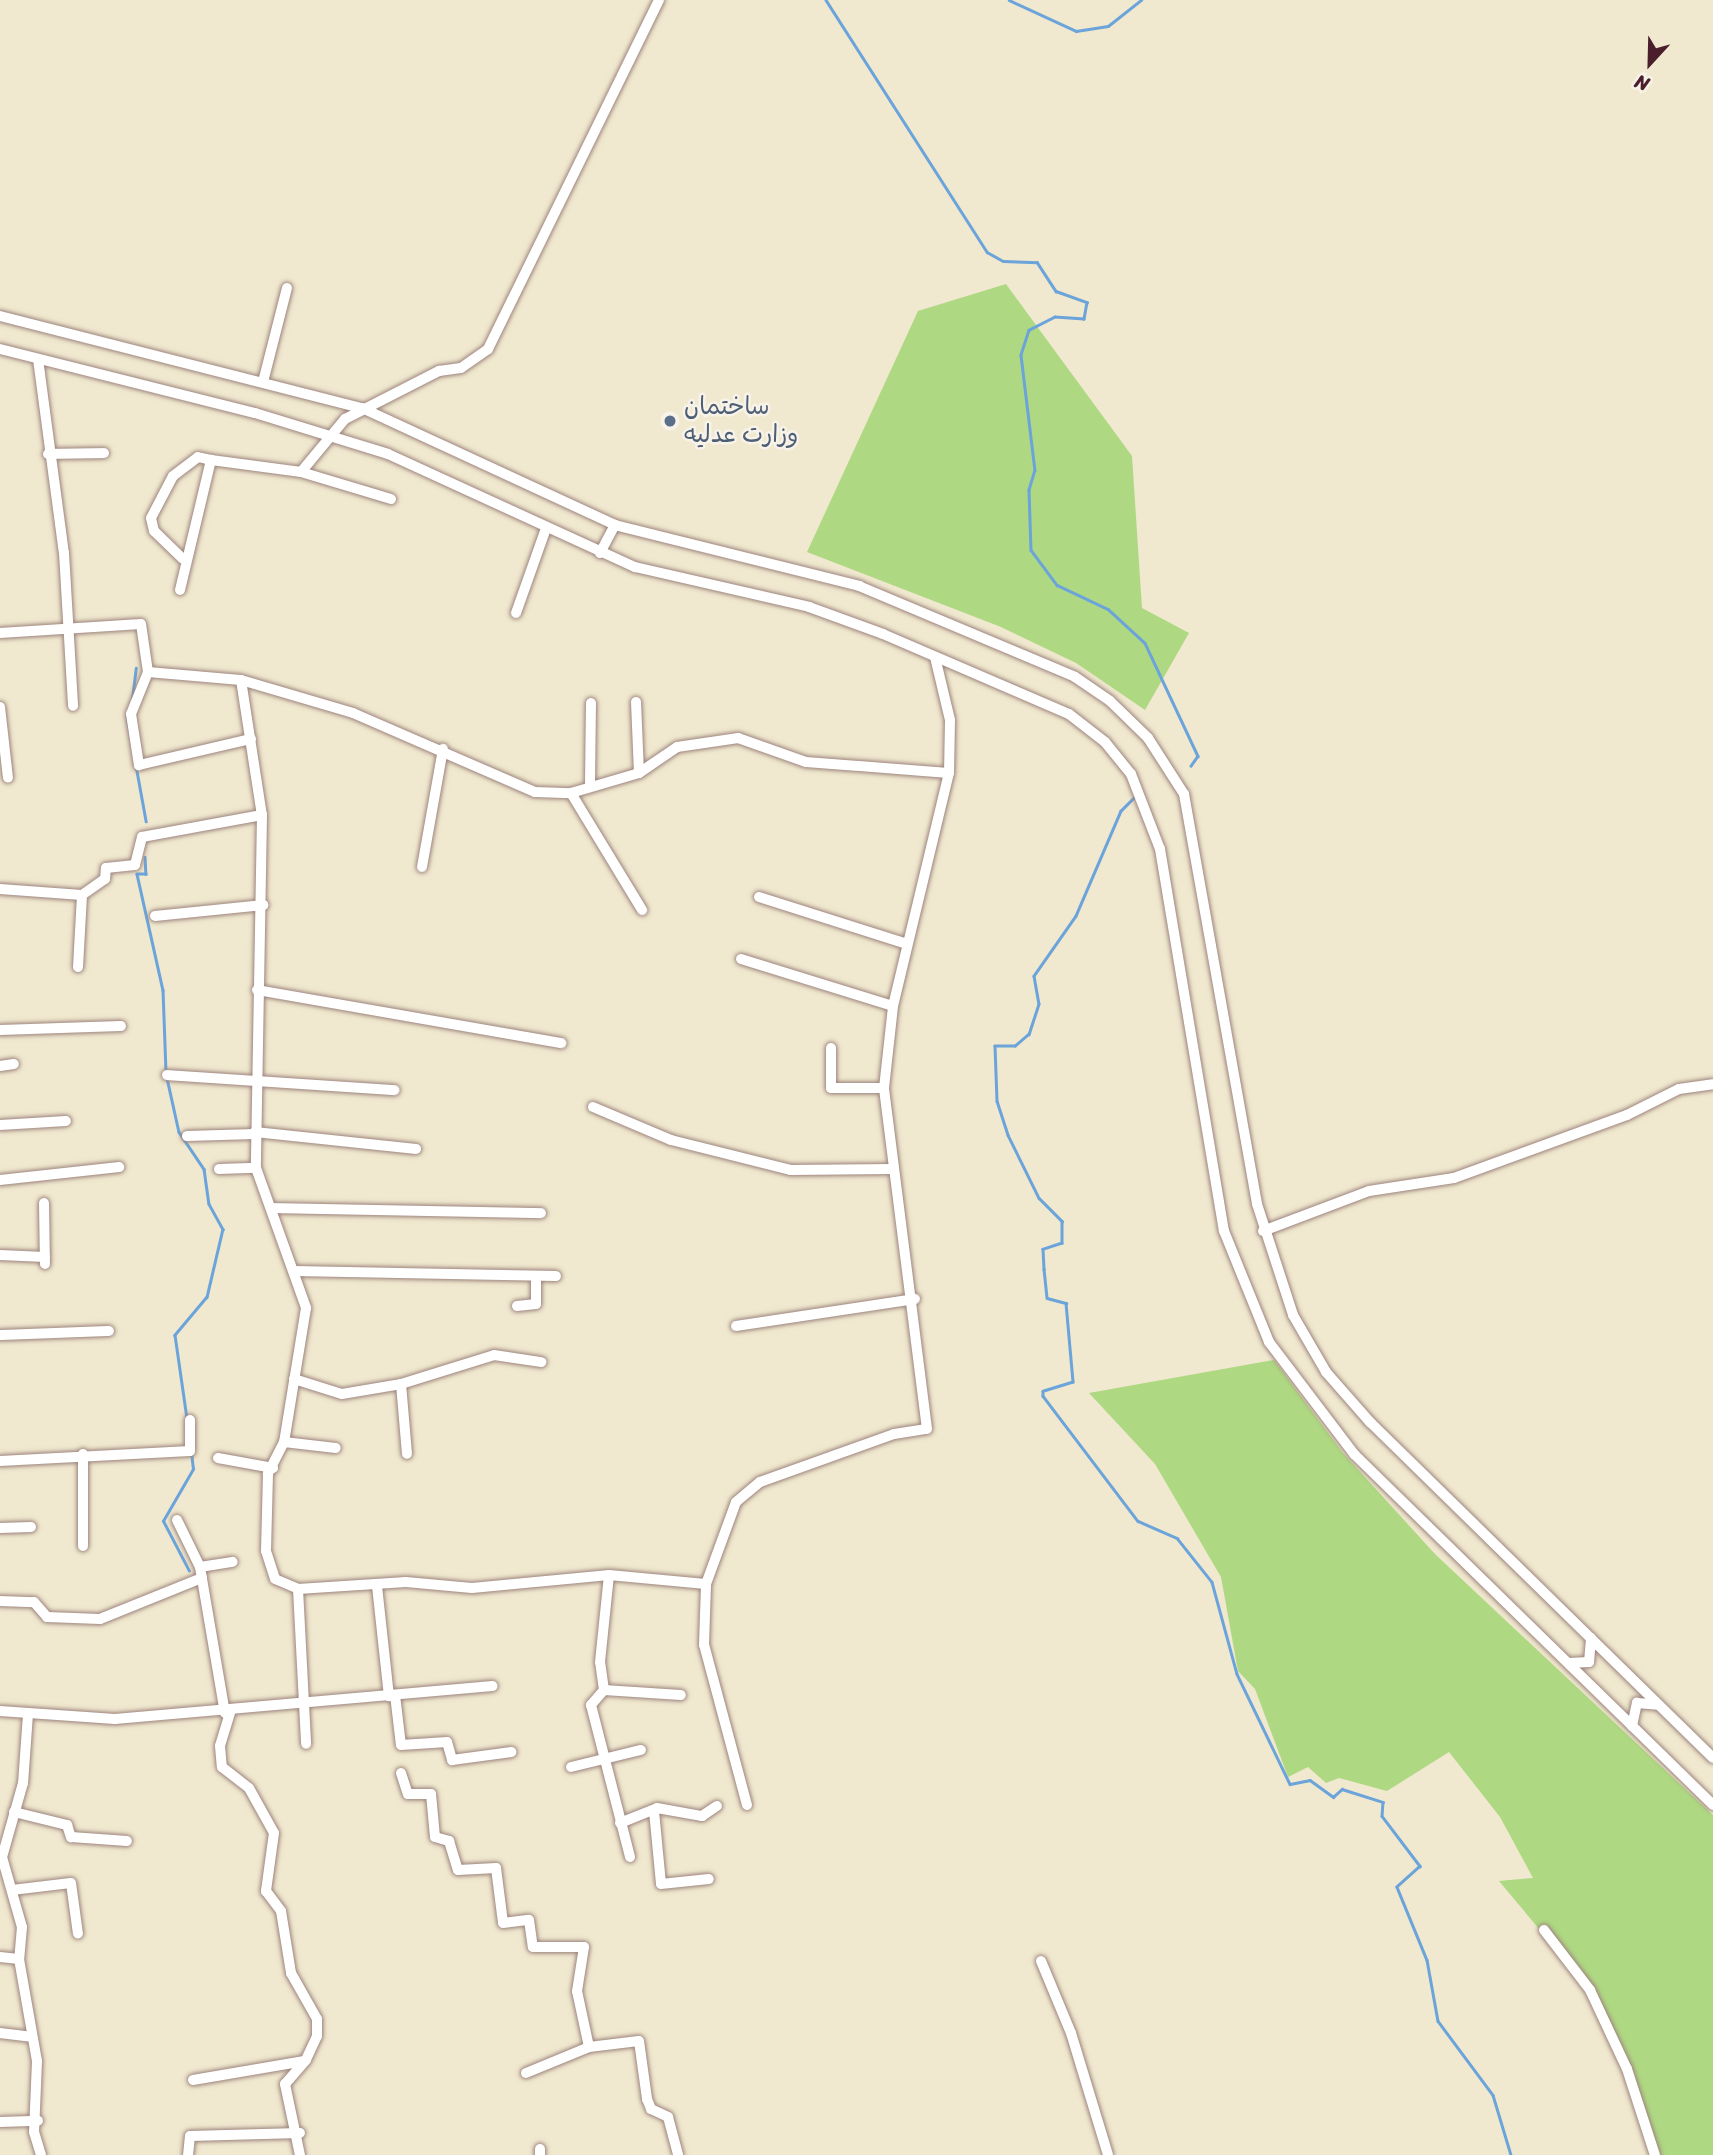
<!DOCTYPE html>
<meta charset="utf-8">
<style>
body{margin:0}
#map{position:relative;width:1713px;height:2155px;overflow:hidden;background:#f0e8cf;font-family:Sriracha,"Playpen Sans Arabic",sans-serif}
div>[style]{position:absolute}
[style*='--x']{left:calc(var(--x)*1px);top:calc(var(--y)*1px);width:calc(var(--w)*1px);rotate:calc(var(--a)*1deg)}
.green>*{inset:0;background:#afd883}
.stream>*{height:2.5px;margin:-1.25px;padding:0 1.25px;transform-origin:1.25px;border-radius:1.25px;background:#6ba4da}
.roads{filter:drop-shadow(0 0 2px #9d847d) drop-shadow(0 0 2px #9d847d)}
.minor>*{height:10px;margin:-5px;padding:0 5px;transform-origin:5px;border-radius:5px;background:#fff}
.dots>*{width:19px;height:19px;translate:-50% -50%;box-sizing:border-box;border:4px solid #f7f3e8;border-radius:50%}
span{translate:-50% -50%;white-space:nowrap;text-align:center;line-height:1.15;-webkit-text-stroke:5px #f7f3e8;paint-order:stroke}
.service-label{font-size:24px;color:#4e5e75}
.left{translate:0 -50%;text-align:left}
.north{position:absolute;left:1615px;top:28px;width:70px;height:70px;-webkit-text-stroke:5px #f7f3e8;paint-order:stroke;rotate:202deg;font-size:19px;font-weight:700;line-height:28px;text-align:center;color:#4a1f2b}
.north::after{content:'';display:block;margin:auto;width:24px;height:32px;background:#4a1f2b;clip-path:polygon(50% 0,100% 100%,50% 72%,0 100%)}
</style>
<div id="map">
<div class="green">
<div style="clip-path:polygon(1006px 284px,1132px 456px,1142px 608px,1189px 633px,1145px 710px,1076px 663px,1001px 627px,807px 552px,918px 311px)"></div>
<div style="clip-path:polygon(1274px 1360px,1343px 1453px,1435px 1554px,1713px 1815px,1713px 2155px,1655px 2155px,1590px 1990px,1499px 1881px,1533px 1878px,1500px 1817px,1449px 1752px,1387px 1791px,1339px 1778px,1326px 1783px,1308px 1767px,1288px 1777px,1255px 1689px,1238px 1671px,1221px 1577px,1155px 1464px,1089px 1393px)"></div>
</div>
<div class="stream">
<div style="--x:826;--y:0;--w:299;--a:57.4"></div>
<div style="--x:987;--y:252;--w:18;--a:29"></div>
<div style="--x:1003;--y:261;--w:34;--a:2"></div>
<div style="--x:1037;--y:262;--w:35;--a:57"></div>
<div style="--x:1056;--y:291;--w:33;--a:20"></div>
<div style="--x:1087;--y:302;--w:17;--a:100"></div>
<div style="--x:1084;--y:319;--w:29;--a:-176"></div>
<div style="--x:1055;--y:317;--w:29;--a:153"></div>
<div style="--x:1029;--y:330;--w:26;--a:108"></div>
<div style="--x:1021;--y:355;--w:116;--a:83.1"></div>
<div style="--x:1035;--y:470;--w:21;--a:107"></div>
<div style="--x:1029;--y:490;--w:60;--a:88.1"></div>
<div style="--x:1031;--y:550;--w:44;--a:53.4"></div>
<div style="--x:1057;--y:585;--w:56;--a:25.2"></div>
<div style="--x:1108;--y:609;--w:50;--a:42.6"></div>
<div style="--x:1145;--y:643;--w:125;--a:64.9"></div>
<div style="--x:1198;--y:756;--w:12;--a:125"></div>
<div style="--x:1009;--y:0;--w:74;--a:24.8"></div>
<div style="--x:1076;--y:31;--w:32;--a:-9"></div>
<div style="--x:1108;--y:26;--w:42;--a:-38.2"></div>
<div style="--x:132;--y:699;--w:31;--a:-83"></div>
<div style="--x:127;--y:716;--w:107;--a:79.7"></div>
<div style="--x:1135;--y:797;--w:20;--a:135"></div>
<div style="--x:1121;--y:811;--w:114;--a:113.2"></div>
<div style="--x:1076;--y:916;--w:73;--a:125"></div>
<div style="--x:1034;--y:976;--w:28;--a:80"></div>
<div style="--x:1039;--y:1004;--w:32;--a:108"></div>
<div style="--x:1029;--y:1034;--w:18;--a:139"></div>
<div style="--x:1015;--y:1046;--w:20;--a:180"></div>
<div style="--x:995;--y:1046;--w:55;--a:87.9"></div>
<div style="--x:997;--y:1101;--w:36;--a:72"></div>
<div style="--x:1008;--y:1135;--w:70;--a:63.8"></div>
<div style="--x:1039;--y:1198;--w:33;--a:45"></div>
<div style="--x:1062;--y:1221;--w:22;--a:90"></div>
<div style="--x:1062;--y:1243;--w:20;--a:162"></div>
<div style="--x:1043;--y:1249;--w:20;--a:87"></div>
<div style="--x:1044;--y:1269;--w:29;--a:84"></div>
<div style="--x:1047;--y:1298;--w:20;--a:15"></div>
<div style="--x:1066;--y:1303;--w:79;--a:84.9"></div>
<div style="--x:1073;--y:1382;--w:31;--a:163"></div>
<div style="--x:1043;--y:1391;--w:5;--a:90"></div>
<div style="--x:1043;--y:1396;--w:157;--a:52.8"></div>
<div style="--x:1138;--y:1521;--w:43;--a:23.6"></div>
<div style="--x:1177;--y:1538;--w:56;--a:51.5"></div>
<div style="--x:1212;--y:1582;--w:95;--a:74.8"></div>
<div style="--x:1237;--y:1674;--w:122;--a:64.3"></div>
<div style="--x:1290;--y:1784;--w:20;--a:-11"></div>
<div style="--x:1310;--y:1780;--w:29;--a:36"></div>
<div style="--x:1333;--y:1797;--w:12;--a:-42"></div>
<div style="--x:1342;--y:1789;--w:43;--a:17.6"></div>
<div style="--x:1383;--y:1802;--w:14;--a:94"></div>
<div style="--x:1382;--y:1816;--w:63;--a:52.8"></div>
<div style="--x:1420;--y:1866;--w:31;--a:138"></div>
<div style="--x:1397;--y:1887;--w:79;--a:67.7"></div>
<div style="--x:1427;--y:1960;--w:62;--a:79.8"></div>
<div style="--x:1438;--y:2021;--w:92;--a:53.4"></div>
<div style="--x:1493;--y:2095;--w:63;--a:73.3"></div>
<div style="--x:145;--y:857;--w:17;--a:87"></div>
<div style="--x:146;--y:874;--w:9;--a:180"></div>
<div style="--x:137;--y:874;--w:119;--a:77.4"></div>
<div style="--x:163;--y:990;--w:82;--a:87.9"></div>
<div style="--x:167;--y:1078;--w:55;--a:77.5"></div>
<div style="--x:179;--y:1132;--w:45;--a:56"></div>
<div style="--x:204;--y:1169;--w:35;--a:82"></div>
<div style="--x:209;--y:1204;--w:29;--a:61"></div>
<div style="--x:223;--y:1229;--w:70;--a:103.2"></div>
<div style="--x:207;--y:1297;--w:50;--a:130.1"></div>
<div style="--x:175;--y:1335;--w:84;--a:81.8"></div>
<div style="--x:189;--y:1571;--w:56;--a:-117.5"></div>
<div style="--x:163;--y:1521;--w:60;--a:-60"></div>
<div style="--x:193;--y:1469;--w:16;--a:-97"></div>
</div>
<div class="roads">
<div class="minor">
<div style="--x:0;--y:316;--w:374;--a:14.3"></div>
<div style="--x:362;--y:408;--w:279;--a:24.8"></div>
<div style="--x:615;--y:525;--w:252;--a:14"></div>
<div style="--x:859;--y:586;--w:234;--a:22.8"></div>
<div style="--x:1075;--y:677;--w:42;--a:34.4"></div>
<div style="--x:1110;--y:701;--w:53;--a:44.2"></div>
<div style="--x:1148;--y:738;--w:67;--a:57.3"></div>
<div style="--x:1184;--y:794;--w:416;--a:79.9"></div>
<div style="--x:1257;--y:1204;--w:117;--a:72"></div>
<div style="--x:1293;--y:1315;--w:66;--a:59.9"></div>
<div style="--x:1326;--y:1372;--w:67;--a:48.7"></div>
<div style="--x:1370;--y:1422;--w:480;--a:44.4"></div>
<div style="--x:0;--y:349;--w:263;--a:14.1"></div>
<div style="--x:255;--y:413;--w:139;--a:17.1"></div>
<div style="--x:388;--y:454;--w:272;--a:24.6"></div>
<div style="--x:635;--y:567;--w:179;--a:12.9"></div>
<div style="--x:809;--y:607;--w:79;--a:20"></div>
<div style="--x:883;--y:634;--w:202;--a:23.3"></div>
<div style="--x:1069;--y:714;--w:46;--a:37.9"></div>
<div style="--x:1105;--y:742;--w:41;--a:50.9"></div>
<div style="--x:1131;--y:774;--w:80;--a:68.9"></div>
<div style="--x:1160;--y:849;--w:387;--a:80.5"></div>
<div style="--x:1224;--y:1231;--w:120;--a:67.9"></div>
<div style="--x:1269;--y:1342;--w:141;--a:52.8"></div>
<div style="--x:1354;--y:1454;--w:502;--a:44.35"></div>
<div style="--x:38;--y:359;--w:196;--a:82.4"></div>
<div style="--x:64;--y:553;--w:153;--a:86.6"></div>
<div style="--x:263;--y:382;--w:97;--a:-75.7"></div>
<div style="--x:48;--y:454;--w:56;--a:-1"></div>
<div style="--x:301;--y:472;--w:94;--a:16.7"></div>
<div style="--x:600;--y:553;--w:32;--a:-62"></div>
<div style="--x:183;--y:559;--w:40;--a:-136"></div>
<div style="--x:154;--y:531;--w:13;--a:-103"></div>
<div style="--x:151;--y:518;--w:47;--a:-62.4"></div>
<div style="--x:173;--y:476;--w:31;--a:-37"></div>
<div style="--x:198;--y:457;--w:13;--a:13"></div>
<div style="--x:180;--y:590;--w:134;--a:-76.6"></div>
<div style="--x:211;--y:460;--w:91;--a:7.6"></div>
<div style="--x:301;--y:472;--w:69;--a:-50.3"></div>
<div style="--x:345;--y:419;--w:106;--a:-27.1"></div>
<div style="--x:439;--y:371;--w:22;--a:-8"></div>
<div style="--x:461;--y:368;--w:33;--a:-35"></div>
<div style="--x:488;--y:349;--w:389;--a:-63.9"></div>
<div style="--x:516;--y:613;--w:87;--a:-70.5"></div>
<div style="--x:0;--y:633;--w:141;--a:-3.7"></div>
<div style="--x:141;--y:624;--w:49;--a:81.7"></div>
<div style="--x:148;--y:672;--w:45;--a:112"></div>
<div style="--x:131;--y:714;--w:52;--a:81.1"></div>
<div style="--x:139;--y:765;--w:115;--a:-13.1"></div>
<div style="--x:148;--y:672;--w:93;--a:4.9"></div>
<div style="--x:241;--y:680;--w:117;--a:16.4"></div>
<div style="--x:353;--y:713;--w:198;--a:23.5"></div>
<div style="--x:535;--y:792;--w:36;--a:2"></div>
<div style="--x:571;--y:793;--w:71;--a:-16.4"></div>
<div style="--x:639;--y:773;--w:46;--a:-34.4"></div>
<div style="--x:677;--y:747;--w:62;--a:-8.4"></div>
<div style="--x:738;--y:738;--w:72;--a:19.4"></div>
<div style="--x:806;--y:762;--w:143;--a:4.4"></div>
<div style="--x:241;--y:680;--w:137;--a:81.2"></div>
<div style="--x:262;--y:815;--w:353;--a:91"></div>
<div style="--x:256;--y:1168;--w:149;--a:70.3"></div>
<div style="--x:306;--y:1308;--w:136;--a:99.3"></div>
<div style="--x:284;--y:1442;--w:36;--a:117"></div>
<div style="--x:268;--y:1474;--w:77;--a:91.5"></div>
<div style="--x:266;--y:1551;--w:29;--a:72"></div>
<div style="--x:275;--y:1579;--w:25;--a:23"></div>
<div style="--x:298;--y:1589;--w:108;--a:-3.7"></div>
<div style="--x:406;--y:1582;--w:66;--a:5.2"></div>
<div style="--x:472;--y:1588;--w:138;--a:-5.4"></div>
<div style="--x:609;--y:1575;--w:97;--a:5.3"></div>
<div style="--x:636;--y:702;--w:71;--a:87.6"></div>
<div style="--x:0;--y:707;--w:71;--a:83.6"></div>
<div style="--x:590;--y:783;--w:80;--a:-89.3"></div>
<div style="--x:571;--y:793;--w:137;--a:58.7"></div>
<div style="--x:422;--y:867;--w:120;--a:-79.9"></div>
<div style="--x:0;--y:889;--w:82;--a:4.2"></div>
<div style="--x:82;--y:895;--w:28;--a:-35"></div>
<div style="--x:105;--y:879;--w:11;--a:-85"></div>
<div style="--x:106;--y:868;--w:29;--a:-6"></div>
<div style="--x:135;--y:865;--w:29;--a:-76"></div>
<div style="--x:142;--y:837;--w:122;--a:-10.4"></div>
<div style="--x:759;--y:897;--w:155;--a:17.6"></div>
<div style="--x:155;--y:916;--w:109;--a:-5.8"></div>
<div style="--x:741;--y:959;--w:159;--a:17.2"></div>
<div style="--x:78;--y:967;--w:72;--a:-86.8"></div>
<div style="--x:257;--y:990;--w:309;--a:9.9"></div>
<div style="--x:0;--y:1030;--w:121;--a:-1.9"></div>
<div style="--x:831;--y:1048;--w:40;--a:90"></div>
<div style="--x:831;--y:1088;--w:53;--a:0"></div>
<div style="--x:0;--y:1066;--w:14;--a:-8"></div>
<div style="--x:167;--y:1075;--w:228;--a:3.8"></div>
<div style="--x:593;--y:1107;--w:85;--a:22.9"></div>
<div style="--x:671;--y:1140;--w:123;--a:14.1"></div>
<div style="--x:790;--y:1170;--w:102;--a:-0.6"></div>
<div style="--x:0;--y:1125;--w:66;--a:-3.5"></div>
<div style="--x:255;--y:1132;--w:162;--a:6"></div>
<div style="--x:187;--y:1136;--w:68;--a:-1.7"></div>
<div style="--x:219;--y:1169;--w:37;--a:-2"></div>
<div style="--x:0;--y:1180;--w:120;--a:-6.2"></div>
<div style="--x:44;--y:1203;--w:61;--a:89.1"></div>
<div style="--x:275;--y:1208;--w:266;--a:1.1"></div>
<div style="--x:1263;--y:1231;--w:113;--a:-20.7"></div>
<div style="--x:1369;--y:1191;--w:86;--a:-8.7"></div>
<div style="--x:1454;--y:1178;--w:184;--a:-20"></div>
<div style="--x:1627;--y:1115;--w:58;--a:-26.6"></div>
<div style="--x:1679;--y:1089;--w:34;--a:-8"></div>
<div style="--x:0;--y:1255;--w:45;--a:2.5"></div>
<div style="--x:294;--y:1271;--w:262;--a:1.1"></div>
<div style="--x:517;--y:1306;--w:19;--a:-6"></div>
<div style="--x:536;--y:1304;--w:28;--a:-90"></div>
<div style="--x:736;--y:1326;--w:181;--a:-8.6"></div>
<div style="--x:0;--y:1335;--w:109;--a:-2.1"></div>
<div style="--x:294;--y:1379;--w:50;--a:17.4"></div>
<div style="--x:342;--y:1394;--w:60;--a:-9.6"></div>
<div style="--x:401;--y:1384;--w:97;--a:-17.3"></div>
<div style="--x:494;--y:1355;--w:48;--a:8.5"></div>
<div style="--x:401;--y:1384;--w:70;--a:85.1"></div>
<div style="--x:284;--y:1442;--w:52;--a:6.6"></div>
<div style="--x:83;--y:1454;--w:92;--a:90"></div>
<div style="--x:218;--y:1458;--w:56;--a:10.3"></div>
<div style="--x:0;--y:1461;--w:190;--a:-3"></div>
<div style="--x:190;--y:1451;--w:31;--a:-90"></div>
<div style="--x:177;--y:1520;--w:52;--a:63.9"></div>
<div style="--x:200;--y:1567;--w:148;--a:80.3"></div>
<div style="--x:0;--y:1528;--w:31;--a:-2"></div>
<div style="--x:200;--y:1567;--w:33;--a:-9"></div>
<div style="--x:377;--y:1586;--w:111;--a:83.8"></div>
<div style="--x:298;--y:1589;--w:155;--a:87"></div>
<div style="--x:0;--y:1601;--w:34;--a:2"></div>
<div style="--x:34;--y:1602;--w:20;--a:49"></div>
<div style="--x:47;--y:1617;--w:53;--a:2.2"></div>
<div style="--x:100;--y:1619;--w:110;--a:-21.9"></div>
<div style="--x:1569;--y:1663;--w:20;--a:-3"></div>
<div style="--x:1589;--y:1662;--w:24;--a:-85"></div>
<div style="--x:604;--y:1690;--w:20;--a:131"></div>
<div style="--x:591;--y:1705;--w:157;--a:75.6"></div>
<div style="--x:604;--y:1690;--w:28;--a:-98"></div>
<div style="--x:600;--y:1662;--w:87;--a:-84.1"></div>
<div style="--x:604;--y:1690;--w:77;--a:3.7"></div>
<div style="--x:395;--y:1695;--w:50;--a:83.2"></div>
<div style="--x:401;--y:1745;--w:46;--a:-3.7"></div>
<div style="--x:447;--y:1742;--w:19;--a:74"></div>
<div style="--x:452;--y:1760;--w:60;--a:-7.7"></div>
<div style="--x:0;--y:1711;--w:115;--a:4"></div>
<div style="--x:115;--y:1719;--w:379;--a:-5"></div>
<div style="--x:230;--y:1713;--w:34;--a:107"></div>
<div style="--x:220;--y:1746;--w:21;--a:85"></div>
<div style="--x:222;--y:1767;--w:34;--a:38"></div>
<div style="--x:249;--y:1788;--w:51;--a:60.9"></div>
<div style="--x:274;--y:1833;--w:59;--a:97.9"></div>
<div style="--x:266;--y:1891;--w:25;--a:53"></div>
<div style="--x:281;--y:1911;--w:63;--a:80.8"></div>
<div style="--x:291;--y:1973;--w:53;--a:60.5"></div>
<div style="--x:317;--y:2019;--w:17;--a:90"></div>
<div style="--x:317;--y:2036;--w:26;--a:115"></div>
<div style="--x:306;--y:2060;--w:32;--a:131"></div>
<div style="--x:285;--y:2084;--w:73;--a:78.1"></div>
<div style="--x:28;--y:1714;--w:69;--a:94.1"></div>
<div style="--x:23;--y:1783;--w:77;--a:105.8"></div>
<div style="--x:2;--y:1857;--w:73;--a:74.1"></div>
<div style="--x:22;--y:1927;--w:32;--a:95"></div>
<div style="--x:19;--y:1959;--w:104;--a:80"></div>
<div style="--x:37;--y:2061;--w:71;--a:92.4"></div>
<div style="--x:34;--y:2132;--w:24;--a:73"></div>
<div style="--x:1632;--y:1726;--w:24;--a:-78"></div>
<div style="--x:1637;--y:1703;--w:21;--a:5"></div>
<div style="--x:571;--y:1767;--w:72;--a:-13.7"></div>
<div style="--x:401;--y:1773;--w:22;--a:72"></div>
<div style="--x:408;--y:1794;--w:23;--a:0"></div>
<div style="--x:431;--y:1794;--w:43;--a:84.7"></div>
<div style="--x:435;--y:1837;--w:15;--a:16"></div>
<div style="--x:449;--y:1841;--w:30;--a:73"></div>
<div style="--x:458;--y:1870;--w:38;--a:-3"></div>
<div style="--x:496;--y:1868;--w:55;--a:82.7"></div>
<div style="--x:503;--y:1923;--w:26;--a:-7"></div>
<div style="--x:529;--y:1920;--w:27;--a:82"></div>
<div style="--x:533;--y:1947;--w:51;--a:0"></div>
<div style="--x:584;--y:1947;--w:45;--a:99"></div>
<div style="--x:577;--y:1991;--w:57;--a:77.9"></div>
<div style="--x:747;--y:1805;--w:166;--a:-105"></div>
<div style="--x:704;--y:1645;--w:61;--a:-88.1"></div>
<div style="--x:706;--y:1584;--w:87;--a:-69.9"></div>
<div style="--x:736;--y:1502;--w:31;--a:-40"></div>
<div style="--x:760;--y:1482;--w:142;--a:-19.7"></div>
<div style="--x:894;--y:1434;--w:33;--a:-9"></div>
<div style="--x:927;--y:1429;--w:344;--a:-97.2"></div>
<div style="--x:884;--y:1088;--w:82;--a:-83.7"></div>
<div style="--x:893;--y:1006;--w:240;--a:-76.5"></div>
<div style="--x:949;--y:773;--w:53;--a:-88.9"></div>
<div style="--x:950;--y:720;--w:65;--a:-103.4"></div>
<div style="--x:654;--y:1811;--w:73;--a:84.5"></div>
<div style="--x:661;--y:1884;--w:48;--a:-5.9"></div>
<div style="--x:14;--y:1812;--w:55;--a:13.8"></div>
<div style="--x:67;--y:1825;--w:13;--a:72"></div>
<div style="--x:71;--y:1837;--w:56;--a:4.1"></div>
<div style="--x:620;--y:1823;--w:40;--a:-22"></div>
<div style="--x:657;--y:1808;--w:46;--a:10.1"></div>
<div style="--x:702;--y:1816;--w:18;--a:-34"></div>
<div style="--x:12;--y:1890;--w:59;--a:-6.8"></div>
<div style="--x:71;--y:1883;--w:51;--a:82.2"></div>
<div style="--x:1544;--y:1930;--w:76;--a:52.5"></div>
<div style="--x:1590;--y:1990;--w:87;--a:64.9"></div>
<div style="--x:1627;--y:2069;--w:90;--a:72"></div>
<div style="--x:0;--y:1957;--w:19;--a:6"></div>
<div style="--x:1041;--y:1961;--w:78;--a:67.4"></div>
<div style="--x:1071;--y:2033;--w:127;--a:73.1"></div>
<div style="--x:0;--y:2033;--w:31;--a:7"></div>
<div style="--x:526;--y:2073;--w:68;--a:-22.4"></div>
<div style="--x:589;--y:2047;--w:50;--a:-6.8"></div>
<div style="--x:639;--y:2041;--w:59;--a:82.1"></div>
<div style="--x:647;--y:2099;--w:11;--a:68"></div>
<div style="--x:651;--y:2109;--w:19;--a:25"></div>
<div style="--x:668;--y:2117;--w:39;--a:75"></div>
<div style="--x:193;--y:2080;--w:113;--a:-9.7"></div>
<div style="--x:0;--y:2122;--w:38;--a:-2"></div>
<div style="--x:540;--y:2149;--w:6;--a:90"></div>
<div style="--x:188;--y:2155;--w:19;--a:-84"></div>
<div style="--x:190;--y:2136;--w:110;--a:-1.6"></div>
</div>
</div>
<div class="dots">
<div style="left:670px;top:421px;background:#5c6f8a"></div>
</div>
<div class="service-label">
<span class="left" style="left:684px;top:421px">ساختمان<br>وزارت عدلیه</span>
</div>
<div class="north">N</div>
</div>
